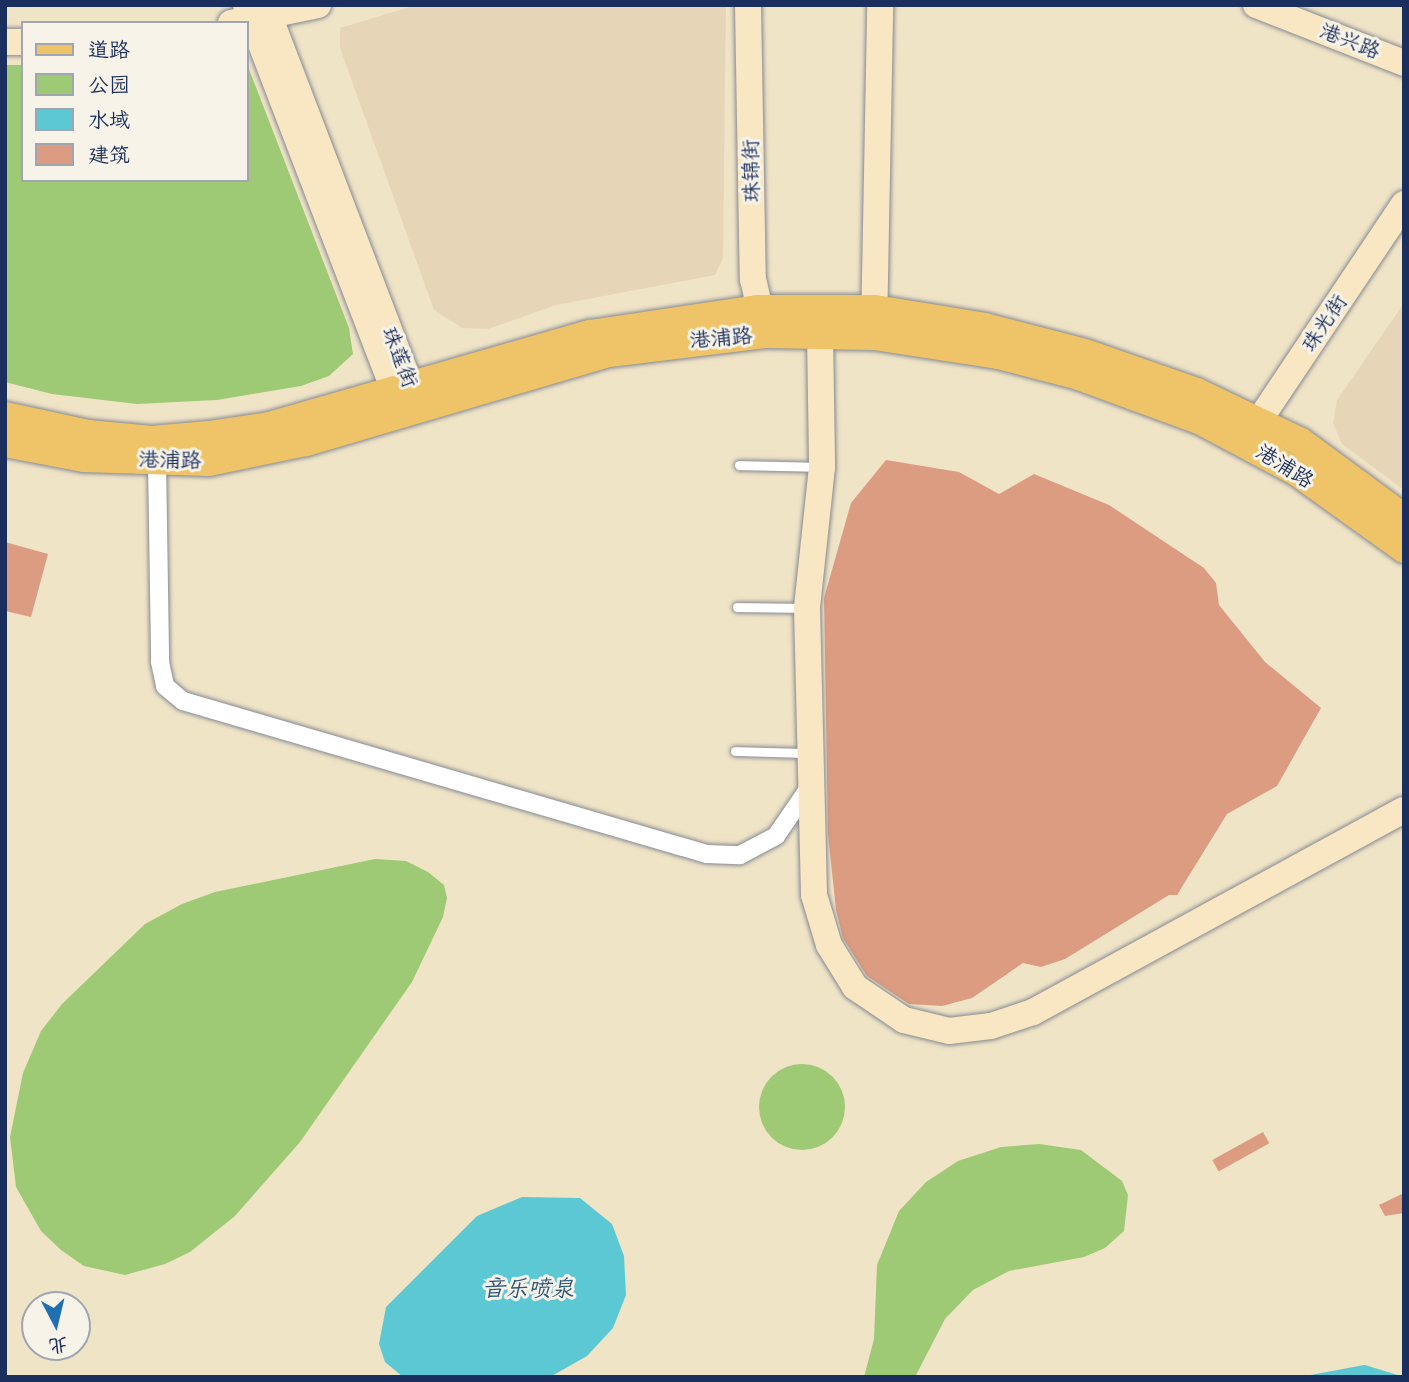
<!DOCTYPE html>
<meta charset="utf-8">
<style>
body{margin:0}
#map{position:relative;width:1409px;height:1382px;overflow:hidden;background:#f0e4c7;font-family:Sriracha,"LXGW WenKai TC",sans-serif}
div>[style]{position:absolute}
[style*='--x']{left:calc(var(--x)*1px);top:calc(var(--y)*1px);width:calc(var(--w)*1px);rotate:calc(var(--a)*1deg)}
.built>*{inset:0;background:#e7d5b8}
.green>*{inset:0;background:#9ec975}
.round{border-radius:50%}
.water>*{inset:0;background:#5cc8d4}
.building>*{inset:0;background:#dc9c81;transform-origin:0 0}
.roads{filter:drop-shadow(0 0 2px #868a92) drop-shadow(0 0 2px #868a92)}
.service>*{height:9px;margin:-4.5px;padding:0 4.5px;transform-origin:4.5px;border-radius:4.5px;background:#fff}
.minor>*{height:18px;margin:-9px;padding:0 9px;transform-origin:9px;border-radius:9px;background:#fff}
.secondary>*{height:26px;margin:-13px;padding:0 13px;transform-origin:13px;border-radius:13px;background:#f9e7c3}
.primary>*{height:28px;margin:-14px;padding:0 14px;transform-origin:14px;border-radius:14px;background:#efc469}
span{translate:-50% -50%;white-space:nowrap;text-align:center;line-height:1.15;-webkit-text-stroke:6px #f7f3e8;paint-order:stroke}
.street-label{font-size:21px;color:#1b2f5e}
.water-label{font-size:23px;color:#2b557c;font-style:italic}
.frame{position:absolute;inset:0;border:7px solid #1b2f5e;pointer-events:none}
.legend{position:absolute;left:21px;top:21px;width:228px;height:161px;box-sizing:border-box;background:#f7f3e8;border:2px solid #9fa5b1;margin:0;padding:9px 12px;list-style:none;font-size:21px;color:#1b2f5e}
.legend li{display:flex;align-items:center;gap:14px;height:35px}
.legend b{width:35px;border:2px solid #9fa5b1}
.north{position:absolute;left:21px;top:1291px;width:70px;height:70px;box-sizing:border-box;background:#f7f3e8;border:2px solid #9fa5b1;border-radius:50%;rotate:173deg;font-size:19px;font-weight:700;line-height:28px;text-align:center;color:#1b2f5e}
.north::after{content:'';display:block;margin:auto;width:24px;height:32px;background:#1f6fb2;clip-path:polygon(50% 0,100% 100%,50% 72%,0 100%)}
</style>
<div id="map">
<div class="built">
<div style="clip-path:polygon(416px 5px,726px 5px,723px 258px,715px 275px,556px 305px,488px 329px,462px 328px,434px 310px,340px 48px,340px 28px)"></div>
<div style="clip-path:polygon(1404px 303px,1404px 490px,1342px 444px,1333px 423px,1337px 400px)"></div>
</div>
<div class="green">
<div style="clip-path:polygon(247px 64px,349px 328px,353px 354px,329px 376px,301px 386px,217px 400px,137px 404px,52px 394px,5px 382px,5px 65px,23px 65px,23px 180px,247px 180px)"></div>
<div style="clip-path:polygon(375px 859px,406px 861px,428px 872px,444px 885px,447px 898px,443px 917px,412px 982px,300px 1142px,235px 1216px,190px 1252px,165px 1264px,125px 1275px,84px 1266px,61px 1250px,41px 1231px,16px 1187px,10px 1137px,23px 1073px,41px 1031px,62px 1004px,145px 924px,182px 904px,215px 892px)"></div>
<div class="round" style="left:759px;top:1064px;width:86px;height:86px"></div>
<div style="clip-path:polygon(1039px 1144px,1081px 1150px,1122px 1181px,1128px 1195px,1124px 1231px,1105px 1248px,1084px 1257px,1009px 1271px,973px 1290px,945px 1319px,915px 1377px,864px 1377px,874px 1339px,877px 1265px,899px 1211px,926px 1182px,958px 1161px,1001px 1147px)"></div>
</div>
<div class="water">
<div style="clip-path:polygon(522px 1197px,580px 1198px,612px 1224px,624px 1256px,626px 1295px,613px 1328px,587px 1356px,550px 1377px,403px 1377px,385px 1362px,379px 1344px,386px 1307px,477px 1216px)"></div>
<div style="clip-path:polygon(1365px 1365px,1404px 1377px,1300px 1377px,1364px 1365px)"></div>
</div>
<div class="building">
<div style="clip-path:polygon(886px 460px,959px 472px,999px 494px,1034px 474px,1109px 505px,1204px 568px,1216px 583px,1219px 605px,1265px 662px,1321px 708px,1277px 786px,1227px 814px,1177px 895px,1169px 895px,1065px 959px,1041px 967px,1023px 963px,972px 998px,942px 1006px,909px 1004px,867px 976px,843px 938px,836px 910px,828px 834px,824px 598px,851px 503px)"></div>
<div style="clip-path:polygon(5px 542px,48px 554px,31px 617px,5px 611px)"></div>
<div style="left:1263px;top:1132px;width:13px;height:58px;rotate:61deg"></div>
<div style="clip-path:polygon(1404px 1193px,1404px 1213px,1385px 1216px,1379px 1205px)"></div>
</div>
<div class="roads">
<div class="service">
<div style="--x:739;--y:465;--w:81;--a:1.4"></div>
<div style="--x:737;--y:607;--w:68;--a:0.8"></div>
<div style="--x:735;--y:751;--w:73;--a:1.6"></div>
</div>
<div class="minor">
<div style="--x:157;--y:461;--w:201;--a:89.1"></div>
<div style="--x:160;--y:662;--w:25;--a:78"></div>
<div style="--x:165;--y:686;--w:23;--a:40"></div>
<div style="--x:183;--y:701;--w:546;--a:16.28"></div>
<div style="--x:707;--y:854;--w:33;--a:2"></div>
<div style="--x:740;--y:855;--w:41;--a:-27.8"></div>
<div style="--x:776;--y:836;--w:62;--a:-55.5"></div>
</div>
<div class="secondary">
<div style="--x:246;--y:5;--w:435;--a:69"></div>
<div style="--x:402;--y:411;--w:8;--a:7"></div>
<div style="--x:410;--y:412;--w:11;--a:-52"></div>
<div style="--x:417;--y:403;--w:426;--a:-110.9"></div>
<div style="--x:748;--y:5;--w:274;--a:89"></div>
<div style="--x:753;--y:279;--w:49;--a:77.1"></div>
<div style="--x:1256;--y:5;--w:159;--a:21.4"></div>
<div style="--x:231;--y:23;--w:89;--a:-11.7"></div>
<div style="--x:5;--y:42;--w:18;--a:0"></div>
<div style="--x:874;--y:330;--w:325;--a:-88.9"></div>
<div style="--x:820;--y:334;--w:133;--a:89.1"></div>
<div style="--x:822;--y:467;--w:142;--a:96.1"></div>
<div style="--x:807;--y:608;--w:287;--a:88.6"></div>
<div style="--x:814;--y:895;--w:52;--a:73.3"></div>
<div style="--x:829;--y:945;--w:49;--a:58.2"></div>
<div style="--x:855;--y:987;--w:59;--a:34"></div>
<div style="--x:904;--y:1020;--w:46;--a:13.7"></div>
<div style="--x:949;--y:1031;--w:42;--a:-6.8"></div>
<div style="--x:991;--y:1026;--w:44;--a:-18.4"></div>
<div style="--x:1033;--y:1012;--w:422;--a:-28.6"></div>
<div style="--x:1246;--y:440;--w:284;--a:-56.2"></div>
</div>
<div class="primary">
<div style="--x:5;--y:416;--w:85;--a:12.2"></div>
<div style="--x:88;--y:434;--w:64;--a:5.4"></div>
<div style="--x:152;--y:440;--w:57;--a:-5"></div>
<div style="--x:209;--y:435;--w:61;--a:-8.5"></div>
<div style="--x:269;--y:426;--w:334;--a:-16"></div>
<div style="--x:590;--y:334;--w:169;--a:-8.5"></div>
<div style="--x:757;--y:309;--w:118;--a:0"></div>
<div style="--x:875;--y:309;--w:111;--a:9.3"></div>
<div style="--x:985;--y:327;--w:103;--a:14.6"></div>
<div style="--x:1085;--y:353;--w:119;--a:19.2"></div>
<div style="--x:1197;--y:392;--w:115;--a:25.7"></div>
<div style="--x:1301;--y:442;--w:128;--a:36.4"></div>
<div style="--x:5;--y:443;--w:80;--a:10.8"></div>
<div style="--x:84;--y:458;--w:125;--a:1.8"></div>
<div style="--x:209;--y:462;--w:99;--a:-11.7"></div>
<div style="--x:306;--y:442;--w:316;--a:-16.4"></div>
<div style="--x:609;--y:353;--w:159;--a:-6.9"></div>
<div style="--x:767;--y:334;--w:107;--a:1.1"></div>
<div style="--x:874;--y:336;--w:125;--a:8.7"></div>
<div style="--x:998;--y:355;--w:84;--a:14.5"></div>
<div style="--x:1079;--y:376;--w:130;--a:20.2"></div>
<div style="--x:1201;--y:421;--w:109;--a:28"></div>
<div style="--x:1297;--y:472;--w:132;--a:35.7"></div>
</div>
</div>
<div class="street-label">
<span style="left:1350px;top:41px;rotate:21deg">港兴路</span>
<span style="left:751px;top:171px;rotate:-91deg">珠锦街</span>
<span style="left:1324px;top:323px;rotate:-56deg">珠光街</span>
<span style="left:721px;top:338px;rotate:-5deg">港浦路</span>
<span style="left:400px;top:357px;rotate:69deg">珠莲街</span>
<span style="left:170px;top:460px;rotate:1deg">港浦路</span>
<span style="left:1285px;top:466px;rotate:32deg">港浦路</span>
</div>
<div class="water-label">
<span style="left:528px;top:1289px">音乐喷泉</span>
</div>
<div class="frame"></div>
<ul class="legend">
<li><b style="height:9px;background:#efc469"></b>道路</li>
<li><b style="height:19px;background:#9ec975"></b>公园</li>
<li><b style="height:19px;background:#5cc8d4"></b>水域</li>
<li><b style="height:19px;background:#dc9c81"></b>建筑</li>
</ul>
<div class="north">北</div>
</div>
